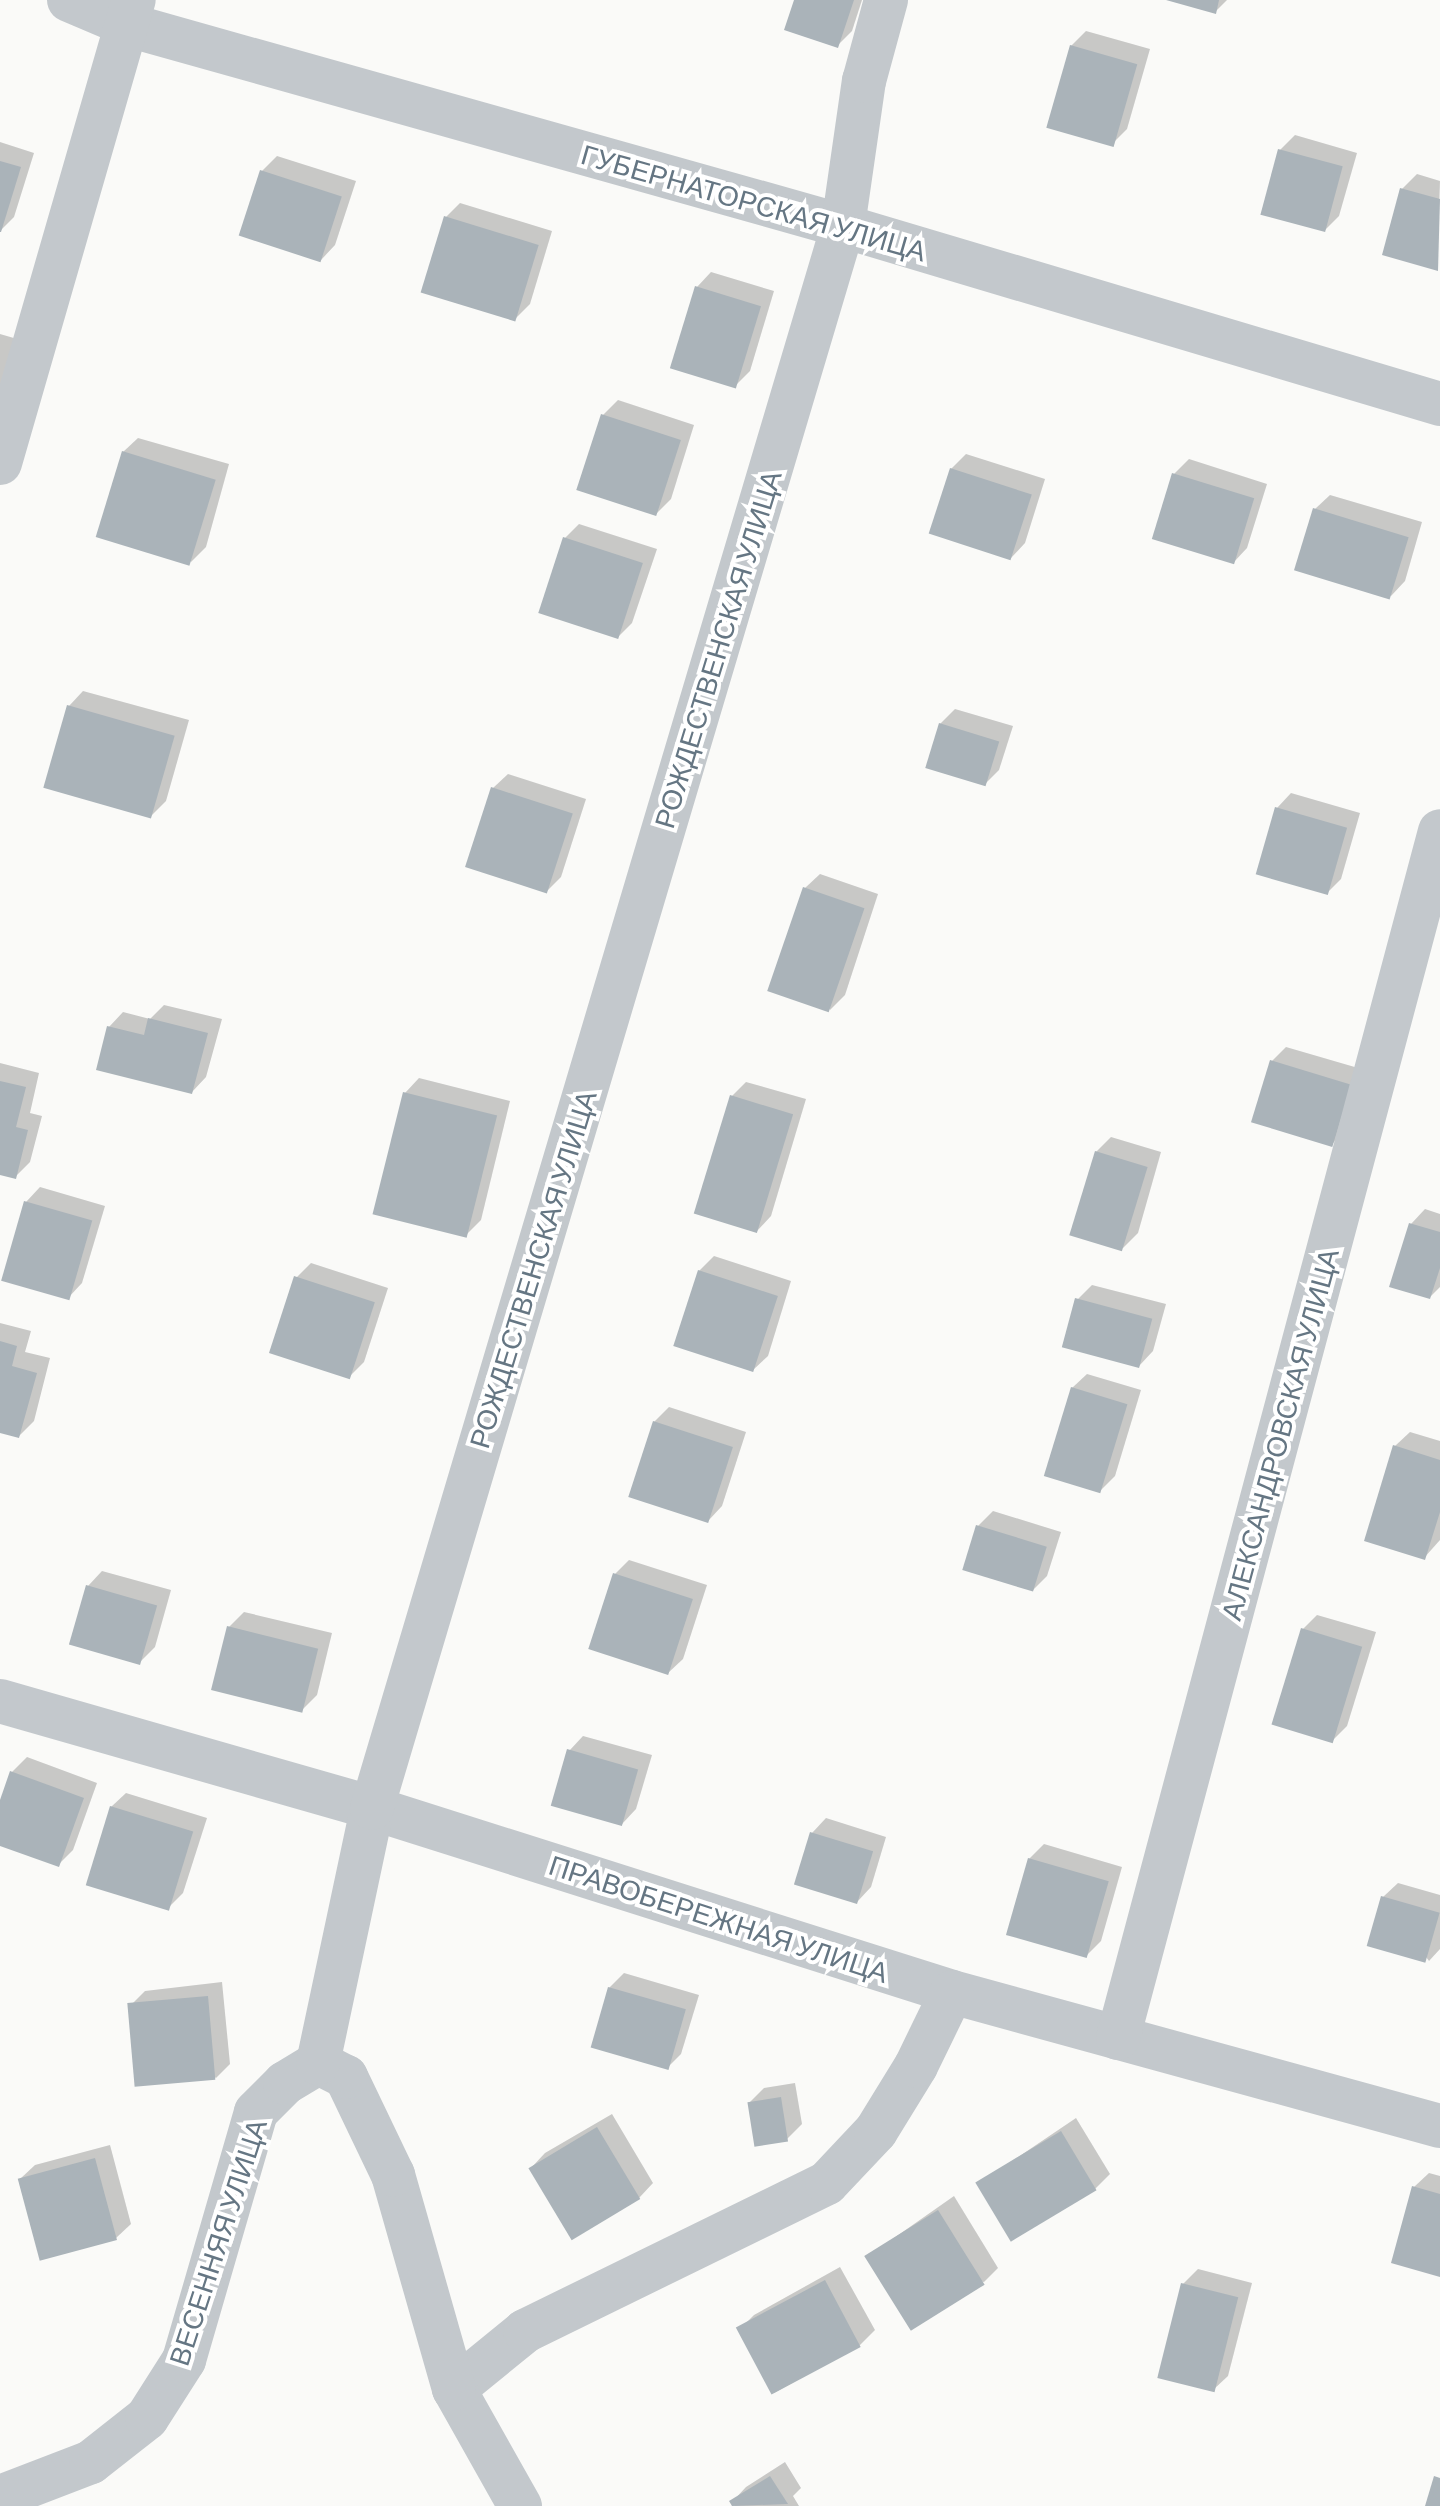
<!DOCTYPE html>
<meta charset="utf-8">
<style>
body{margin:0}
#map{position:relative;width:1440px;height:2506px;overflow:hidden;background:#fafaf8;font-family:Barlow,sans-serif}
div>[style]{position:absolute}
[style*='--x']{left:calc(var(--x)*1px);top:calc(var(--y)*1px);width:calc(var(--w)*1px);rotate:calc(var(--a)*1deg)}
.shadow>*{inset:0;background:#0003}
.building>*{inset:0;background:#aab3b9;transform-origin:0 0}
.minor>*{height:44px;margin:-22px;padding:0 22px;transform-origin:22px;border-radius:22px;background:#c3c8cc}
span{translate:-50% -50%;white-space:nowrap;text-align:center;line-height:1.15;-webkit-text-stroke:8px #fff;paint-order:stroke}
.street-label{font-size:28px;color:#657683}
</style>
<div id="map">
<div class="shadow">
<div style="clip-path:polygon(796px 0,862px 0,852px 31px,837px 46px)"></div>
<div style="clip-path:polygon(1170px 0,1227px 0,1215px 12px)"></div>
<div style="clip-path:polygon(1086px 31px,1150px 49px,1127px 129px,1112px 144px,1071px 46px)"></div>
<div style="clip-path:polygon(1295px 135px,1357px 153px,1339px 216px,1324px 231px,1280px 150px)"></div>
<div style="clip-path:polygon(0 142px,34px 153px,14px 217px,0 231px)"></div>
<div style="clip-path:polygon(277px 156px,356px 181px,335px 245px,321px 260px,262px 171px)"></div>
<div style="clip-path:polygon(1417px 174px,1440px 181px,1437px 268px,1402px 189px)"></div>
<div style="clip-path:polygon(460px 203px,552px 231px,530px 304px,515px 319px,446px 217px)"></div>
<div style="clip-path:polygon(711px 272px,774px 291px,750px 371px,735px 386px,697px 287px)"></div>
<div style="clip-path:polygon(0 334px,24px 341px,0 417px)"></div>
<div style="clip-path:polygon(618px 400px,694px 425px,671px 499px,656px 514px,603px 415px)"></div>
<div style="clip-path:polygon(138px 438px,229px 464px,206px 547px,191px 562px,123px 452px)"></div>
<div style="clip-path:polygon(966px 454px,1045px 479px,1025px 543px,1011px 558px,951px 469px)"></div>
<div style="clip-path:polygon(1189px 459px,1267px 484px,1247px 548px,1233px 563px,1174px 474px)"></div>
<div style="clip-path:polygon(1330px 495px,1422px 522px,1405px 581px,1391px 596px,1315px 509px)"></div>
<div style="clip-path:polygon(579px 524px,657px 549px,632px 623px,618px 637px,565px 538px)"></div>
<div style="clip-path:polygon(83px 691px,189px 720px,166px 801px,151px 816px,69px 706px)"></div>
<div style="clip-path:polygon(955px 709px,1013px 726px,999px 770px,985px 784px,940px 724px)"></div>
<div style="clip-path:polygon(508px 774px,586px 799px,561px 877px,546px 892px,493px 788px)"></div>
<div style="clip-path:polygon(1291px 793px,1360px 813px,1341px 879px,1327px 893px,1277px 808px)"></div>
<div style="clip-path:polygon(820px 874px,878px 894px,845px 995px,830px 1010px,805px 888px)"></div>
<div style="clip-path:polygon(164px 1005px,222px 1019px,206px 1077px,192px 1092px,109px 1027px,123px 1012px,150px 1019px)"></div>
<div style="clip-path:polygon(1286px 1047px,1365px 1070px,1347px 1129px,1332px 1144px,1272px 1061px)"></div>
<div style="clip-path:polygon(0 1063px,39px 1073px,30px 1113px,42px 1116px,30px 1162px,15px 1177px,0 1173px)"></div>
<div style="clip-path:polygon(419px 1078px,510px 1101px,481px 1220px,466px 1235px,405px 1093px)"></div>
<div style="clip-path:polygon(746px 1082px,806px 1099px,771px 1216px,757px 1231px,732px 1096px)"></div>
<div style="clip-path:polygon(1111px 1137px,1161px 1152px,1138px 1233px,1123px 1248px,1096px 1152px)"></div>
<div style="clip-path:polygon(40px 1187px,105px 1206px,82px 1283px,68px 1298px,26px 1202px)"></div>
<div style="clip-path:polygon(1425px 1209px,1440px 1214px,1440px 1287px,1430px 1297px,1411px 1224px)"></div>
<div style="clip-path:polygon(714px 1256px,791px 1281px,768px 1356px,753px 1370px,699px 1271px)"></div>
<div style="clip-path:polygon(311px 1263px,388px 1288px,364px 1362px,349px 1377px,296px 1278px)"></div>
<div style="clip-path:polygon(1092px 1285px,1166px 1304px,1153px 1351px,1139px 1366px,1077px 1300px)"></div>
<div style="clip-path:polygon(0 1323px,31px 1331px,25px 1352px,50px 1358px,34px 1421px,19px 1436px,0 1431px)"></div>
<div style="clip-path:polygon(1087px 1374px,1141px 1390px,1115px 1476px,1100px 1491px,1072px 1388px)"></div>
<div style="clip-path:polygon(669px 1407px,746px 1432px,722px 1506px,708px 1521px,654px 1422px)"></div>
<div style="clip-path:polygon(1410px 1432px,1440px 1441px,1440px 1540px,1424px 1558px,1395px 1446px)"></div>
<div style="clip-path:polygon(993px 1511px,1061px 1532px,1047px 1576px,1033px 1590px,978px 1526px)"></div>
<div style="clip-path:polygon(629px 1560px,707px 1585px,683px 1659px,668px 1673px,615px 1574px)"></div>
<div style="clip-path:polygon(102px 1571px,171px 1590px,155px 1647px,140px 1662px,88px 1586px)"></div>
<div style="clip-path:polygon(244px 1612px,332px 1633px,317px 1695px,302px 1710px,229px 1627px)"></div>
<div style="clip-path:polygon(1317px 1615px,1376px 1632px,1347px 1726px,1332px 1741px,1303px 1629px)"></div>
<div style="clip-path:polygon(583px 1736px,652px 1755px,636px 1809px,622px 1824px,569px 1751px)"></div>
<div style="clip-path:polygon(27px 1757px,97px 1783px,73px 1850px,58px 1865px,0 1844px,0 1806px,12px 1772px)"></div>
<div style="clip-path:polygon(126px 1793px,207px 1818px,183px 1893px,168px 1908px,111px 1807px)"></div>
<div style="clip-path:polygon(826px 1818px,886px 1837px,871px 1887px,857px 1902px,812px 1833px)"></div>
<div style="clip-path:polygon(1044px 1844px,1122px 1867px,1101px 1941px,1086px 1956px,1029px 1859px)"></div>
<div style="clip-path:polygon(1398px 1883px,1440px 1895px,1440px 1949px,1429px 1961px,1383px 1897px)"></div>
<div style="clip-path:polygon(624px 1973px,699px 1995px,681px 2054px,667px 2068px,609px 1988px)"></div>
<div style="clip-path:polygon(222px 1982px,230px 2064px,216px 2078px,130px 2006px,145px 1991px)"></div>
<div style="clip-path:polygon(795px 2083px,802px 2124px,787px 2139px,749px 2103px,764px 2088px)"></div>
<div style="clip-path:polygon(612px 2114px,653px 2183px,639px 2198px,531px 2168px,545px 2153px)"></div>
<div style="clip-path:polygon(1076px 2118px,1110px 2174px,1095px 2189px,978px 2184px)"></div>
<div style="clip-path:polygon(110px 2145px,131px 2224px,116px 2238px,20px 2179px,35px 2165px)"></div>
<div style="clip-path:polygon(1429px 2173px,1440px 2176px,1440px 2275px,1414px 2187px)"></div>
<div style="clip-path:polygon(954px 2196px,998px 2268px,984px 2282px,867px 2257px)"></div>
<div style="clip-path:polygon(840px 2267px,875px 2330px,860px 2345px,774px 2393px,739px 2330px,754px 2315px)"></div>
<div style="clip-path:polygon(1198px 2269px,1252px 2283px,1228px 2376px,1213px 2390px,1183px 2284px)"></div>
<div style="clip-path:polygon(785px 2462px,801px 2488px,793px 2496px,799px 2506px,735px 2506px,732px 2502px,746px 2487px)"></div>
</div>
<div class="building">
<div style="clip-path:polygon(794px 0,854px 0,838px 48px,784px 30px)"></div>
<div style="clip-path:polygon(1166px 0,1219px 0,1216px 14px)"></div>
<div style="left:1070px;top:45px;width:70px;height:86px;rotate:16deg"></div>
<div style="left:1278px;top:149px;width:67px;height:68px;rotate:15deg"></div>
<div style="clip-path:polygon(0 161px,21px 167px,1px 232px,0 232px)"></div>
<div style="left:260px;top:170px;width:86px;height:69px;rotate:18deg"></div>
<div style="clip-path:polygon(1400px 188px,1440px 199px,1438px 271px,1382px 255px)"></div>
<div style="left:444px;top:216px;width:99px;height:80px;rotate:17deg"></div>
<div style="left:695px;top:286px;width:69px;height:86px;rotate:17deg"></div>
<div style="left:601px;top:414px;width:84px;height:80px;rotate:18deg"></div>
<div style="left:122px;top:451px;width:98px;height:90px;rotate:17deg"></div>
<div style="left:950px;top:468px;width:86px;height:69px;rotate:18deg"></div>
<div style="left:1172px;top:473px;width:86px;height:69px;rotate:17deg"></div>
<div style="left:1313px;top:508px;width:100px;height:65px;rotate:17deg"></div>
<div style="left:563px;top:537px;width:84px;height:80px;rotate:18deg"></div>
<div style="left:67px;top:705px;width:112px;height:86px;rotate:16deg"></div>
<div style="left:939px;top:723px;width:63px;height:47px;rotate:17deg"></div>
<div style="left:491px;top:787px;width:86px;height:84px;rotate:18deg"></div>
<div style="left:1275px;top:807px;width:75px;height:70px;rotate:16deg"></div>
<div style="left:803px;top:887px;width:65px;height:110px;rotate:19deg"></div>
<div style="clip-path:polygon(148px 1018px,208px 1033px,192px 1094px,96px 1070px,107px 1026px,144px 1035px)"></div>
<div style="left:1270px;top:1060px;width:85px;height:65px;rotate:17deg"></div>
<div style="clip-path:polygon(0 1081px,26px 1087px,16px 1127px,28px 1130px,16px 1179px,0 1175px)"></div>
<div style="left:403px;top:1092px;width:97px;height:126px;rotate:14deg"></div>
<div style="left:730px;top:1095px;width:66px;height:124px;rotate:17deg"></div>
<div style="left:1095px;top:1151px;width:55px;height:88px;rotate:17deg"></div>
<div style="left:24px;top:1201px;width:71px;height:83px;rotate:16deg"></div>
<div style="clip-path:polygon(1409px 1223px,1440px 1232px,1440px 1268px,1430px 1299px,1389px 1287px)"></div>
<div style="left:698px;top:1270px;width:84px;height:80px;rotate:18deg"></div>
<div style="left:294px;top:1276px;width:85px;height:81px;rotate:18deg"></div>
<div style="left:1075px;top:1298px;width:80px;height:51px;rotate:15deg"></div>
<div style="clip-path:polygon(0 1341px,17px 1346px,12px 1366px,37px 1373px,19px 1438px,0 1433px)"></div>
<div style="left:1071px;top:1387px;width:59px;height:93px;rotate:17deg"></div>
<div style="left:653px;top:1421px;width:84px;height:80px;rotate:18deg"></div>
<div style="clip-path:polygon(1393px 1445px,1440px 1460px,1440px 1512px,1425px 1560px,1364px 1541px)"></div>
<div style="left:976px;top:1525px;width:74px;height:47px;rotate:17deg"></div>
<div style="left:613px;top:1573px;width:84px;height:80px;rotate:18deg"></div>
<div style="left:86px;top:1585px;width:74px;height:62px;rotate:16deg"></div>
<div style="left:227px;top:1626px;width:94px;height:66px;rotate:14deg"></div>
<div style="left:1301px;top:1628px;width:64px;height:101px;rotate:17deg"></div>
<div style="left:567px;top:1749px;width:74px;height:59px;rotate:16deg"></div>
<div style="clip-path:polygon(10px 1771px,84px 1798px,59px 1867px,0 1846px,0 1800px)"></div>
<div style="left:110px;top:1806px;width:87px;height:83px;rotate:17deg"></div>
<div style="left:810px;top:1832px;width:66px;height:55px;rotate:17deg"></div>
<div style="left:1028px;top:1858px;width:84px;height:80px;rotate:16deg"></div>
<div style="left:1381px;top:1896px;width:61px;height:52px;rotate:16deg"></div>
<div style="left:608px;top:1987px;width:81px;height:63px;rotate:16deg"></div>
<div style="left:208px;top:1996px;width:84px;height:81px;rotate:85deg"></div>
<div style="left:781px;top:2097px;width:45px;height:34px;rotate:81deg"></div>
<div style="left:597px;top:2127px;width:84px;height:80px;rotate:59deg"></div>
<div style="left:1061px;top:2131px;width:69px;height:100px;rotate:59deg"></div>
<div style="left:95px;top:2158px;width:85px;height:80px;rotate:75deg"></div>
<div style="clip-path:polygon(1412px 2186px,1440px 2194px,1440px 2277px,1391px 2263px)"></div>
<div style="left:938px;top:2210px;width:88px;height:87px;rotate:58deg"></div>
<div style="left:825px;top:2280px;width:76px;height:101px;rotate:62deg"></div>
<div style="left:1181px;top:2283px;width:59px;height:98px;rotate:14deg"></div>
<div style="clip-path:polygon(770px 2476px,788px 2504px,732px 2506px,729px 2501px)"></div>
<div style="clip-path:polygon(1434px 2476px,1440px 2478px,1440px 2506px,1425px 2506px)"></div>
</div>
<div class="minor">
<div style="--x:69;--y:0;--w:64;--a:23"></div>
<div style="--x:128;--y:25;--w:743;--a:15.7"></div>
<div style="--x:843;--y:226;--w:623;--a:16.6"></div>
<div style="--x:0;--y:463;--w:482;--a:-73.9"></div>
<div style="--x:0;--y:1701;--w:387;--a:16"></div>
<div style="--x:372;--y:1808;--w:608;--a:17.6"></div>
<div style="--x:952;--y:1992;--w:506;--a:15.35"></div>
<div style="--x:1118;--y:2038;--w:1249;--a:-75.06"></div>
<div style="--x:454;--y:2389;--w:92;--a:-39.2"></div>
<div style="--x:525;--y:2331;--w:336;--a:-26.1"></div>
<div style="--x:827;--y:2183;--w:71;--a:-46.7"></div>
<div style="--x:876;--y:2131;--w:76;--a:-58.4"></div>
<div style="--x:916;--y:2066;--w:82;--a:-64.1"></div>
<div style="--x:0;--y:2497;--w:97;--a:-21"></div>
<div style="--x:91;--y:2462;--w:71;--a:-38.2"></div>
<div style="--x:147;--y:2418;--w:69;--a:-57.5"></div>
<div style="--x:184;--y:2360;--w:258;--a:-73.8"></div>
<div style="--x:256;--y:2112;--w:41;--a:-45"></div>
<div style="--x:285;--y:2083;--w:39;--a:-31"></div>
<div style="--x:520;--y:2506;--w:134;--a:-119.4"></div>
<div style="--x:454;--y:2389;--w:223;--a:-105.9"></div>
<div style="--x:393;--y:2175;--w:109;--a:-115.6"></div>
<div style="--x:346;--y:2077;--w:31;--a:-153"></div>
<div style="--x:318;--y:2063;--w:261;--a:-78"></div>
<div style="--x:372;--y:1808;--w:1651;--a:-73.42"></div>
<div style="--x:843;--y:226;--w:147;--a:-81.8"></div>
<div style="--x:864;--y:81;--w:84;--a:-74.8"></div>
</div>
<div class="street-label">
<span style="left:754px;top:202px;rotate:16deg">ГУБЕРНАТОРСКАЯ УЛИЦА</span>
<span style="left:717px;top:649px;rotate:-73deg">РОЖДЕСТВЕНСКАЯ УЛИЦА</span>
<span style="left:532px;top:1269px;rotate:-73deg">РОЖДЕСТВЕНСКАЯ УЛИЦА</span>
<span style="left:1279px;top:1434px;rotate:-75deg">АЛЕКСАНДРОВСКАЯ УЛИЦА</span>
<span style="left:719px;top:1918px;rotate:18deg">ПРАВОБЕРЕЖНАЯ УЛИЦА</span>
<span style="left:217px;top:2242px;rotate:-72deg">ВЕСЕННЯЯ УЛИЦА</span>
</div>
</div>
